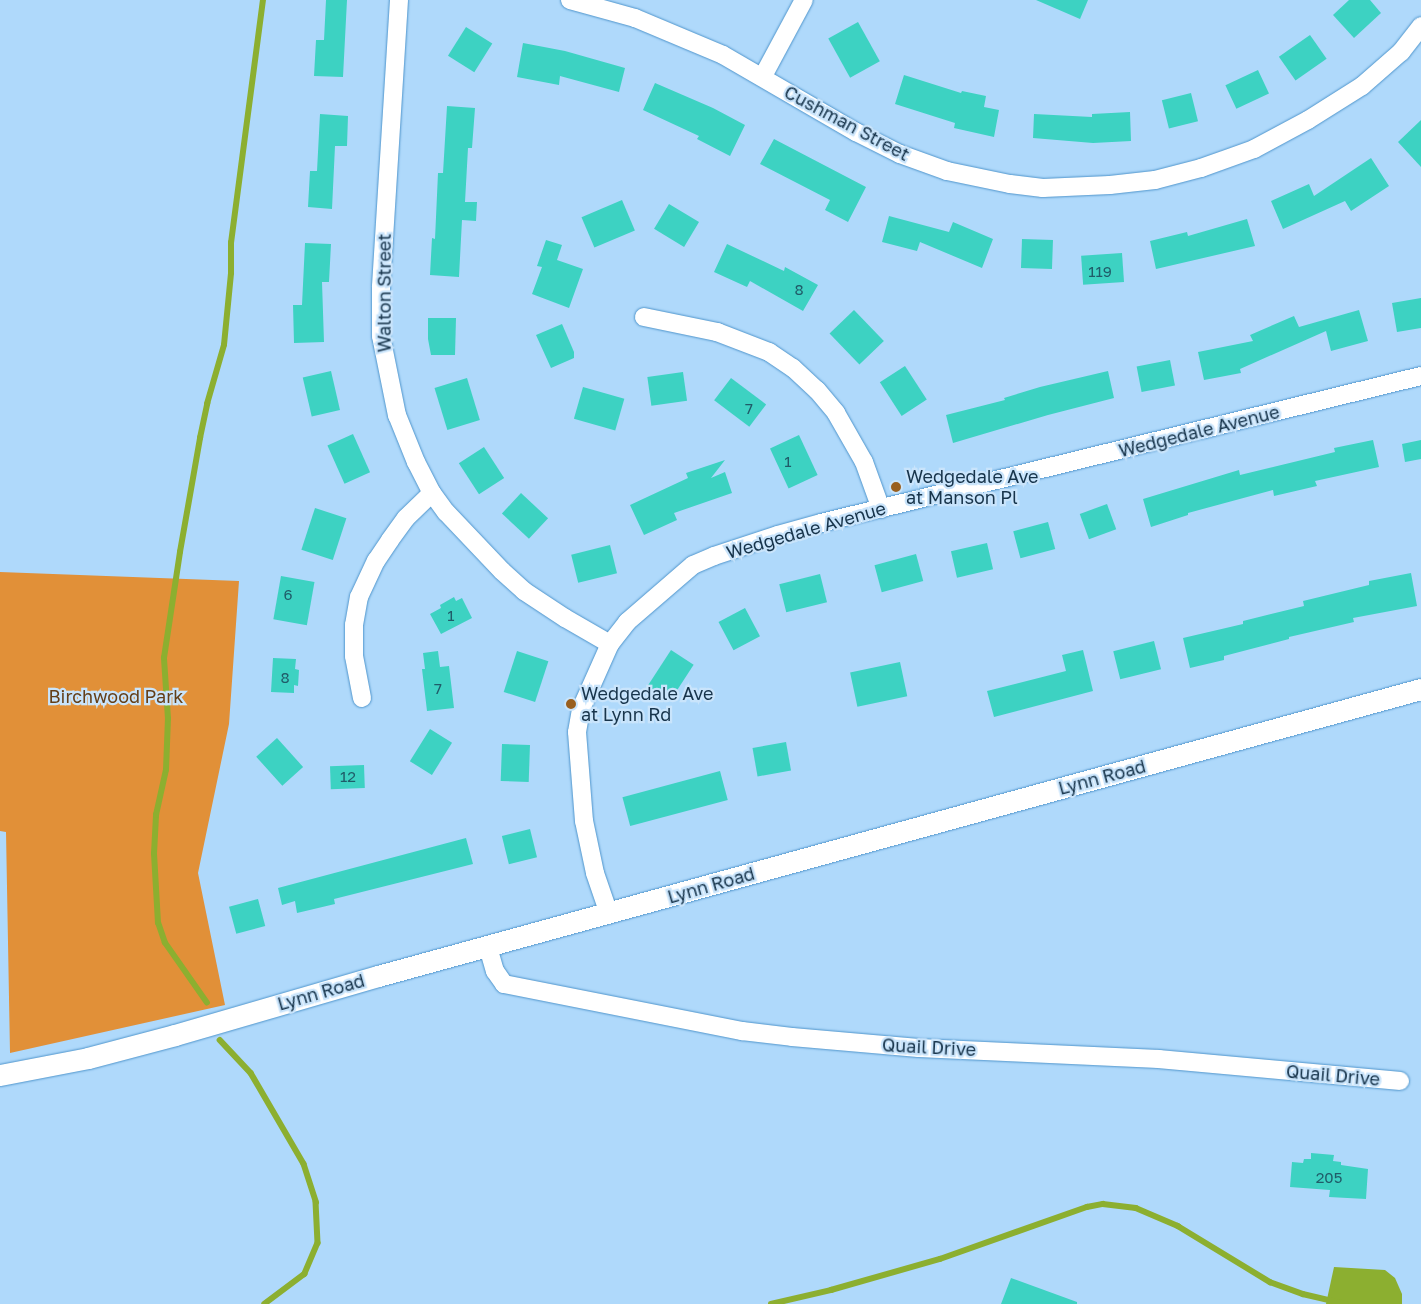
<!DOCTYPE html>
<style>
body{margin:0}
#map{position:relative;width:1421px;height:1304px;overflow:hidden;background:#afd9fb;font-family:"Golos Text",sans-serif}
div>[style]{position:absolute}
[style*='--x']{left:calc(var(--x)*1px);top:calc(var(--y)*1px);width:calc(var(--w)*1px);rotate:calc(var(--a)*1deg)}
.green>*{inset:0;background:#e19038}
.water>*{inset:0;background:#8caf30}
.stream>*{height:5.5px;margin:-2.75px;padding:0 2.75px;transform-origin:2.75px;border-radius:2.75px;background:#8caf30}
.building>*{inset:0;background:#3dd2c2;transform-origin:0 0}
.roads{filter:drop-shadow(0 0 1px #4f95cc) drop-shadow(0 0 1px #4f95cc)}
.minor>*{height:18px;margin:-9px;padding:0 9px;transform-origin:9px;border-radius:9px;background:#fff}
.tertiary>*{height:21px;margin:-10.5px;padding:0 10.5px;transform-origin:10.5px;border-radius:10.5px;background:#fff}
.dots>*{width:14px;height:14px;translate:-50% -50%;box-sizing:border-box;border:2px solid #c9e4fb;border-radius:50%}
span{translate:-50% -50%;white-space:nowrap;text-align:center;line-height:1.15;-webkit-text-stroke:4.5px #c9e4fb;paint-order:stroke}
.number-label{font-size:15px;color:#205c69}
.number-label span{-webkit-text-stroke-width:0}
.street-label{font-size:18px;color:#17344b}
.poi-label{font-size:18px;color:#17344b}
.left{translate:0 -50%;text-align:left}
.park-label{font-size:18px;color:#643f18}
</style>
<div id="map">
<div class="green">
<div style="clip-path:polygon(0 572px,239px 581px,229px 724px,198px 873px,225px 1005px,10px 1053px,6px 832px,0 831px)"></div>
</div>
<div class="water">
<div style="clip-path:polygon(1334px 1267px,1385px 1270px,1395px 1278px,1402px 1294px,1402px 1304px,1326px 1304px)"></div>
</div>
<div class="stream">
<div style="--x:207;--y:1003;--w:73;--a:-125"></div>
<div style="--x:165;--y:943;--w:21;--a:-109"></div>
<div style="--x:158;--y:923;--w:69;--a:-93.3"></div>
<div style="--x:154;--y:854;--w:39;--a:-87"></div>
<div style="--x:156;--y:815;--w:46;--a:-77.5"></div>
<div style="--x:166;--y:770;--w:51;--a:-87.8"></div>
<div style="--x:168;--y:719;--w:61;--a:-93.8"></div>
<div style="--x:164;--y:658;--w:107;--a:-81.4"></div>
<div style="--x:180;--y:552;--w:116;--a:-80"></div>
<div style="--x:200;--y:438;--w:35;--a:-78"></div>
<div style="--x:207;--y:404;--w:61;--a:-73.9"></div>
<div style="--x:224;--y:345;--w:72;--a:-84.4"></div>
<div style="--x:231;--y:273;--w:30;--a:-90"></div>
<div style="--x:231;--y:243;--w:245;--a:-82.5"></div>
<div style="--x:220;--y:1040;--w:45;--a:46.8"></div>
<div style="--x:251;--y:1073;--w:105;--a:59.8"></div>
<div style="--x:304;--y:1164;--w:40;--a:72"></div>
<div style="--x:316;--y:1202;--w:41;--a:87.2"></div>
<div style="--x:318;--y:1243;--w:34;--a:113"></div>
<div style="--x:305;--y:1274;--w:50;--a:143.1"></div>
<div style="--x:771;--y:1304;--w:62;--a:-13.1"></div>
<div style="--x:831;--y:1290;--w:113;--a:-15.9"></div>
<div style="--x:940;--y:1259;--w:156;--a:-19.5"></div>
<div style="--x:1087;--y:1207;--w:16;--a:-11"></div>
<div style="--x:1103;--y:1204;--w:33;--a:7"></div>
<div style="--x:1136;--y:1208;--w:46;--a:23.2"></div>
<div style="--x:1178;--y:1226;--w:108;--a:31.3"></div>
<div style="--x:1270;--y:1282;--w:35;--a:20"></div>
<div style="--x:1303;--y:1294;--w:44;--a:13.1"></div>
</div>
<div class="building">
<div style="clip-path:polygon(326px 0,347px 0,343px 77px,314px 76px,316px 40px,324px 40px)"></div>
<div style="clip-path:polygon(1036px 0,1088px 0,1080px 19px)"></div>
<div style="clip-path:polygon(1349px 0,1370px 0,1381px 13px,1354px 38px,1333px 15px)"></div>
<div style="left:858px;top:22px;width:45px;height:34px;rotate:61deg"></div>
<div style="left:466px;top:27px;width:31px;height:34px;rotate:32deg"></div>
<div style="left:1310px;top:35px;width:29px;height:38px;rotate:55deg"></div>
<div style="clip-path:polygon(523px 43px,565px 51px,625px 68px,619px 92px,560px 76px,559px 85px,517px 77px)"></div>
<div style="left:1258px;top:70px;width:26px;height:36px;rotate:65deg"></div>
<div style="clip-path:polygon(904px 75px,961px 93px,962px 91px,986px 96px,984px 107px,999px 110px,994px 137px,954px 128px,955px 123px,895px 104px)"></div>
<div style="clip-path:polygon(655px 83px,713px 108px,745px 125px,730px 156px,697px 139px,699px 136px,643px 110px)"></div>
<div style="left:1191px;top:93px;width:29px;height:30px;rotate:76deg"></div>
<div style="clip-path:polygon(447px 106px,475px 108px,472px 148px,468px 148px,465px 202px,477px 202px,476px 221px,462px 220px,459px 277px,430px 275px,432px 238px,435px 239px,438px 173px,443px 173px)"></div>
<div style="clip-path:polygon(1130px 112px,1131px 141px,1093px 143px,1033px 138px,1034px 114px,1092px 117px,1092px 114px)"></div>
<div style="clip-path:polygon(320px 114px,348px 116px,347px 146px,335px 146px,332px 209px,308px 207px,310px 171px,317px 171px)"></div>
<div style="clip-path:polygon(1421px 120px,1421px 167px,1398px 142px)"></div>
<div style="clip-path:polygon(774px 139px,866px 187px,848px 222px,825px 210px,830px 200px,760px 164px)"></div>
<div style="clip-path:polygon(1371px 158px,1389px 186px,1351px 211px,1345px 201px,1283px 229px,1271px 201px,1309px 184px,1314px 196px)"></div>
<div style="left:622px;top:200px;width:33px;height:44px;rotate:67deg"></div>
<div style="left:669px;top:204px;width:35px;height:29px;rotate:31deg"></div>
<div style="clip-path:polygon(889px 216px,949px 232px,953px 222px,993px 239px,982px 268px,920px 242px,917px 251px,882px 242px)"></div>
<div style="clip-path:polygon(1247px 219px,1255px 246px,1156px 269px,1150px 241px,1187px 232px,1188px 236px)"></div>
<div style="left:1022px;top:239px;width:31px;height:29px;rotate:2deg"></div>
<div style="clip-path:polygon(546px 240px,562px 245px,557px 260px,583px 269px,569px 308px,532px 294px,542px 267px,537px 266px)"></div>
<div style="clip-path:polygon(305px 243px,331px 244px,329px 282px,322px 282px,324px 342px,294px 343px,293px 305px,302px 305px)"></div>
<div style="clip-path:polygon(727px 244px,784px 271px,785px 267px,818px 285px,803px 311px,750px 281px,747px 287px,714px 272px)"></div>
<div style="left:1122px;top:253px;width:29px;height:41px;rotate:86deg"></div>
<div style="clip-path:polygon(1421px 298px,1421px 328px,1397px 332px,1392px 303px)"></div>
<div style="left:854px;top:310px;width:43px;height:34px;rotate:46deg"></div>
<div style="clip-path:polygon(1359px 310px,1368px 341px,1331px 351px,1326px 331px,1240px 369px,1241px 373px,1204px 380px,1198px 352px,1253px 341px,1250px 335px,1294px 316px,1299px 327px)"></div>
<div style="clip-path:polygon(428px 318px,456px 318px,455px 355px,431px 355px,428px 339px)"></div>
<div style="clip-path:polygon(562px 324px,574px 352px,574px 358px,551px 368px,536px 335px)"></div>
<div style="left:1170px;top:360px;width:26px;height:34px;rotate:79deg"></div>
<div style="left:905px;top:366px;width:40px;height:30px;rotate:57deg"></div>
<div style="left:331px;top:371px;width:40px;height:29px;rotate:77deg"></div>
<div style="clip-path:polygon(1108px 371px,1114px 398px,1048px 415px,953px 443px,946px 415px,1005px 400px,1004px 398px,1040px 387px)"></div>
<div style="left:683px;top:372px;width:29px;height:36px;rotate:82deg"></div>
<div style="left:467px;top:378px;width:44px;height:34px;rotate:73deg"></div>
<div style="left:731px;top:378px;width:44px;height:28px;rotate:37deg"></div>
<div style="left:583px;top:387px;width:43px;height:33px;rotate:16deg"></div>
<div style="left:353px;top:434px;width:42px;height:28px;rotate:66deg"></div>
<div style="left:799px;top:435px;width:44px;height:32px;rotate:65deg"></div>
<div style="clip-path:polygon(1373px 440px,1379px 467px,1315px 481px,1317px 486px,1274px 496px,1273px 490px,1188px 513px,1188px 515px,1151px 527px,1143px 499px,1239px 470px,1240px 475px,1335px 452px,1334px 448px)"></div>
<div style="clip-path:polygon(1421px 440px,1421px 459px,1405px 462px,1402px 444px)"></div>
<div style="left:484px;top:447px;width:37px;height:30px;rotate:57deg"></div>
<div style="clip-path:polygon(725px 460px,711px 478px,725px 472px,732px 493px,674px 513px,677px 520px,644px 535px,630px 505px,688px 478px,686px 473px)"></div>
<div style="left:521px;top:493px;width:37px;height:28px;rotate:43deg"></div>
<div style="left:1107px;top:504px;width:27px;height:29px;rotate:70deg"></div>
<div style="left:315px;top:508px;width:33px;height:44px;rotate:18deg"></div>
<div style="left:1048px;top:522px;width:28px;height:36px;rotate:75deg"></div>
<div style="left:987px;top:543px;width:27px;height:37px;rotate:77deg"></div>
<div style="left:610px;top:545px;width:29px;height:40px;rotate:76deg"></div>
<div style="left:916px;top:554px;width:28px;height:43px;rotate:75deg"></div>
<div style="clip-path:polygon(1411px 573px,1417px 606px,1353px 618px,1354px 622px,1289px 637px,1289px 639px,1224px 656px,1224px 660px,1190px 668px,1183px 638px,1243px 624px,1243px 621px,1304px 606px,1303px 601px,1369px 585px,1369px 581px)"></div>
<div style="left:820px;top:574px;width:29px;height:42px;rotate:76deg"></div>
<div style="left:281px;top:576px;width:34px;height:44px;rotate:10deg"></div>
<div style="clip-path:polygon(454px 597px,456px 601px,462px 598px,472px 618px,441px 634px,430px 614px,441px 608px,440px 605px)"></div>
<div style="left:745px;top:608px;width:32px;height:30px;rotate:62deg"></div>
<div style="left:1154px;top:641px;width:29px;height:42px;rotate:76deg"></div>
<div style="left:671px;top:650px;width:27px;height:43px;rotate:33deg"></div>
<div style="clip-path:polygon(1083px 650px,1093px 691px,994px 717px,987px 691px,1066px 671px,1062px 655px)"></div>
<div style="clip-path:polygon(438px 651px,440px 667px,449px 666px,454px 708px,427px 711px,422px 669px,425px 669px,423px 653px)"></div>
<div style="left:517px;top:651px;width:33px;height:43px;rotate:18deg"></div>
<div style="clip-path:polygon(273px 658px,296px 659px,295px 669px,299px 670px,298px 686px,294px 685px,294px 693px,271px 692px)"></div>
<div style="left:900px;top:662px;width:35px;height:51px;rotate:78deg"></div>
<div style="left:430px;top:729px;width:26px;height:38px;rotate:32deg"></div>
<div style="left:277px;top:738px;width:39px;height:28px;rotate:48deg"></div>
<div style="left:786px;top:742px;width:29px;height:34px;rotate:80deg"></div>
<div style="left:502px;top:744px;width:28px;height:37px;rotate:2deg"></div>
<div style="left:364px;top:765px;width:23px;height:34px;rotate:88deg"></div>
<div style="left:720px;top:771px;width:30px;height:101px;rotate:75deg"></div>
<div style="left:530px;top:829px;width:29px;height:29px;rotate:76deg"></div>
<div style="clip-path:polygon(466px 838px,473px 864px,334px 899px,335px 904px,297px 913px,295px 901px,282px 905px,278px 888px)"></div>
<div style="left:258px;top:899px;width:28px;height:30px;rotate:75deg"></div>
<div style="clip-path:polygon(1311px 1153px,1334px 1155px,1333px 1161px,1341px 1162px,1341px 1165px,1368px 1169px,1366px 1199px,1329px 1197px,1330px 1190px,1290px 1187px,1292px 1162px,1303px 1163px,1304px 1159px,1311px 1159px)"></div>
<div style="clip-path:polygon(1011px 1278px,1077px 1302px,1077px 1304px,1001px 1304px)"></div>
</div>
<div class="roads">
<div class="minor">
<div style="--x:399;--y:0;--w:288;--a:93.6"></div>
<div style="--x:381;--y:287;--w:49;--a:90"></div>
<div style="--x:381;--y:336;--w:81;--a:78.6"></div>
<div style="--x:397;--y:415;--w:51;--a:68"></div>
<div style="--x:416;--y:462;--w:35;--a:63"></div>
<div style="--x:432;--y:493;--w:24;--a:54"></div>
<div style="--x:446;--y:512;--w:81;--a:46.5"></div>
<div style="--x:502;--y:571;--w:30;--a:42"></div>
<div style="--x:524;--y:591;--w:49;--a:33.4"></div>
<div style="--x:565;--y:618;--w:52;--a:30"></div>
<div style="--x:570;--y:0;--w:67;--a:15.5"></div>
<div style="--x:635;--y:18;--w:95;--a:22.8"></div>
<div style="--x:723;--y:55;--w:154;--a:30.1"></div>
<div style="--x:856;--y:132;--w:49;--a:26.6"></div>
<div style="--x:900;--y:154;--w:50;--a:19.9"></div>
<div style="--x:947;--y:171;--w:64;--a:11.7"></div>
<div style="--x:1010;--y:184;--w:33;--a:7"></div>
<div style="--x:1043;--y:188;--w:67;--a:-2.6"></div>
<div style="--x:1110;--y:185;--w:45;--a:-6.3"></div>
<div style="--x:1155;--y:180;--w:48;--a:-14.6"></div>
<div style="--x:1201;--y:168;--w:56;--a:-19.7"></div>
<div style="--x:1254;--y:149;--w:61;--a:-28.2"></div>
<div style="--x:1308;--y:120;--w:64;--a:-32.2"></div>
<div style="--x:1362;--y:86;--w:52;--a:-41.1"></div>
<div style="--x:1401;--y:52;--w:33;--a:-52"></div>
<div style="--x:763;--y:76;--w:86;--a:-61.7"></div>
<div style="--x:644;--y:317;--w:75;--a:11.6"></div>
<div style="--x:717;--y:332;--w:56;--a:21"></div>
<div style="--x:769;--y:352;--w:29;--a:34"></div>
<div style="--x:793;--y:368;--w:33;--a:43"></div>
<div style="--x:817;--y:390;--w:30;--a:50"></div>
<div style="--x:836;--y:413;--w:56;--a:60.3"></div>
<div style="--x:864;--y:462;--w:50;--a:70.1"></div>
<div style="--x:362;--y:698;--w:43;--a:-100.8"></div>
<div style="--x:354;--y:656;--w:31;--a:-90"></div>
<div style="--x:354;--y:625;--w:28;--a:-80"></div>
<div style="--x:359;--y:597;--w:40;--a:-65"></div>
<div style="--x:376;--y:561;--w:25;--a:-56"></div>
<div style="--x:390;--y:540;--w:27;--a:-54"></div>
<div style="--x:406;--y:518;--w:36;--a:-44"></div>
<div style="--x:609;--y:914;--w:43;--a:-108.9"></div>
<div style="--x:595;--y:873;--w:53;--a:-101.9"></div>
<div style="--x:584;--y:821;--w:89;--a:-94.5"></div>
<div style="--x:577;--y:732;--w:23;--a:-80"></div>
<div style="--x:581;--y:709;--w:71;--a:-66"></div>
<div style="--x:610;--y:644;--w:28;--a:-52"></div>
<div style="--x:627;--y:622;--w:87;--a:-40.8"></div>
<div style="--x:693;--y:565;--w:23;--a:-23"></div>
<div style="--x:714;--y:556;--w:67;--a:-18.2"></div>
<div style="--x:778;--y:535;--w:45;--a:-15.6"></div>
<div style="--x:821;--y:523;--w:618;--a:-13.77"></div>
<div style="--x:488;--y:947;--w:25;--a:74"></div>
<div style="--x:495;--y:971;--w:16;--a:55"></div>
<div style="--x:504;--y:984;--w:243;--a:11.2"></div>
<div style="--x:742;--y:1031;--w:50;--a:6.8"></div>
<div style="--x:792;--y:1037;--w:127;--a:5"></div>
<div style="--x:919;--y:1048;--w:240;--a:2.6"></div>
<div style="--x:1159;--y:1059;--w:242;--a:5.2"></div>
</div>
<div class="tertiary">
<div style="--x:0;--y:1075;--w:90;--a:-10.9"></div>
<div style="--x:88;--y:1058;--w:90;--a:-14.8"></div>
<div style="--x:175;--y:1035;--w:211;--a:-16.2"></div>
<div style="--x:378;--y:976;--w:1082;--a:-15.39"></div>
</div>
</div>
<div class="dots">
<div style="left:896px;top:487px;background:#995f1e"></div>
<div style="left:571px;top:704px;background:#995f1e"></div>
</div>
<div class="number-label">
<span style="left:1100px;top:272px">119</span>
<span style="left:799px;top:290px">8</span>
<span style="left:749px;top:409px">7</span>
<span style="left:788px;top:462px">1</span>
<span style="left:288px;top:595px">6</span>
<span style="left:451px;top:616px">1</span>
<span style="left:285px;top:678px">8</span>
<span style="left:438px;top:689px">7</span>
<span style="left:348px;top:777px">12</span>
<span style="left:1329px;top:1178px">205</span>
</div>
<div class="street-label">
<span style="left:847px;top:123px;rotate:28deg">Cushman Street</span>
<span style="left:384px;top:293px;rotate:-90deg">Walton Street</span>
<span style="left:1199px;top:431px;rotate:-14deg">Wedgedale Avenue</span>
<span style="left:806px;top:530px;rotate:-16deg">Wedgedale Avenue</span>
<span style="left:1102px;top:777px;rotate:-15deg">Lynn Road</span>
<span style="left:711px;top:885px;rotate:-16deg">Lynn Road</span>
<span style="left:321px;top:992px;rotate:-16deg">Lynn Road</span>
<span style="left:929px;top:1047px;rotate:3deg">Quail Drive</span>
<span style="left:1333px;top:1075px;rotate:5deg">Quail Drive</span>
</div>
<div class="poi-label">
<span class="left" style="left:906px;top:487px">Wedgedale Ave<br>at Manson Pl</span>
<span class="left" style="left:581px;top:704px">Wedgedale Ave<br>at Lynn Rd</span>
</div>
<div class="park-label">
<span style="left:116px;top:696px">Birchwood Park</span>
</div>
</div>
